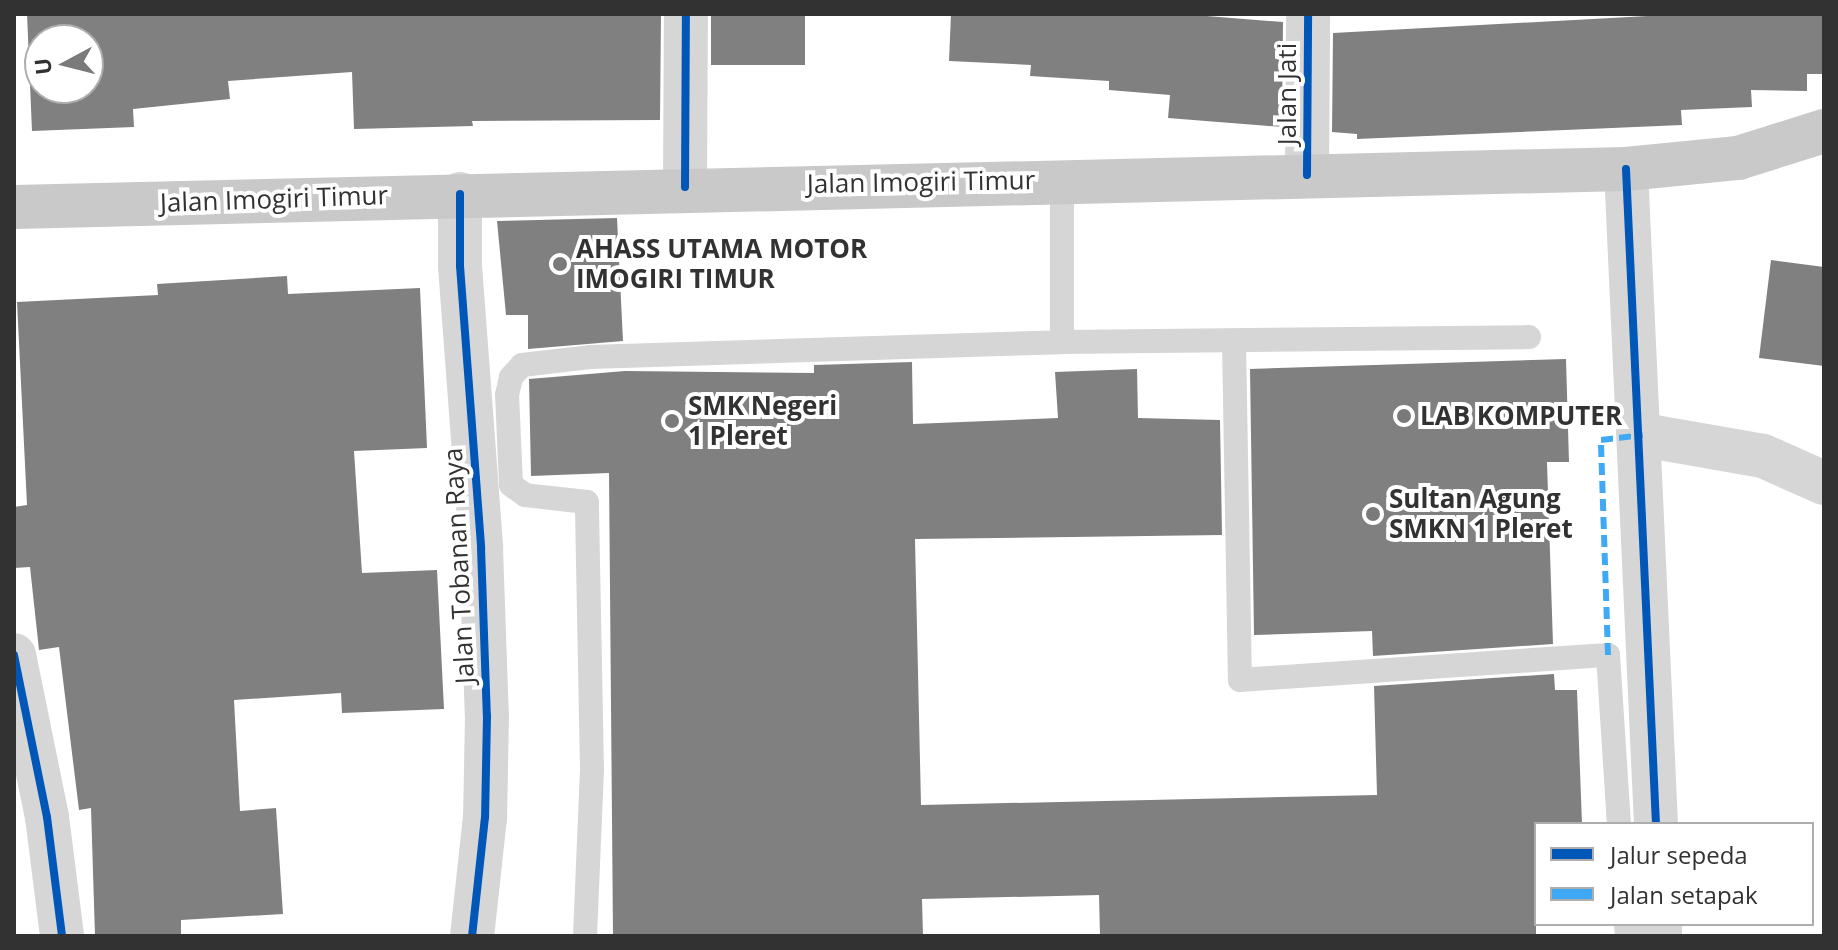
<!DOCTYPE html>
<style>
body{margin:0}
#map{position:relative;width:1838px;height:950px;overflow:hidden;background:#fff;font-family:"Open Sans",sans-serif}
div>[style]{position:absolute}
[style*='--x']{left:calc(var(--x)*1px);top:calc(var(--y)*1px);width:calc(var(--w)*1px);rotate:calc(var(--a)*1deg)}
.building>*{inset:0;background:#808080;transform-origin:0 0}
.lane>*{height:24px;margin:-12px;padding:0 12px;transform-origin:12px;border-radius:12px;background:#d6d6d6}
.street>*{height:44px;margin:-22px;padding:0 22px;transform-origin:22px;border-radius:22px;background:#d6d6d6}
.primary>*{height:44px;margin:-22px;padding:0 22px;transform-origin:22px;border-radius:22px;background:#c9c9c9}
.quiet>*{height:6px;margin-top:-3px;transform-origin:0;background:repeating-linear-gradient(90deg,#3fa9f5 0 12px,transparent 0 18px)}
.cycleway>*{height:8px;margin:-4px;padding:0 4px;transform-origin:4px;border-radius:4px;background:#0057b8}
.dots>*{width:22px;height:22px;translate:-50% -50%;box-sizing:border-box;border:4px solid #fff;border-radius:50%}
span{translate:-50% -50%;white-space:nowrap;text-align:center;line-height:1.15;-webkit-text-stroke:8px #fff;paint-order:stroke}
.street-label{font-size:26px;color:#323232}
.poi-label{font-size:26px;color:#323232;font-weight:700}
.left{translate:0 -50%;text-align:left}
.frame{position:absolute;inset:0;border:16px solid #323232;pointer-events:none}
.legend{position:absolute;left:1534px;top:822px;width:280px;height:104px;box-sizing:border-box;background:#fff;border:2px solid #adadad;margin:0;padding:10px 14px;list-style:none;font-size:24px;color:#323232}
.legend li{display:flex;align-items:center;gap:16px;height:40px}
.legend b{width:40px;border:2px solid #adadad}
.north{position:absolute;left:24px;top:24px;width:80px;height:80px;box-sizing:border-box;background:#fff;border:2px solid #adadad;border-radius:50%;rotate:263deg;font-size:22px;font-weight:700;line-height:32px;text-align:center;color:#323232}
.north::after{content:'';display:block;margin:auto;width:28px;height:36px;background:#7a7a7a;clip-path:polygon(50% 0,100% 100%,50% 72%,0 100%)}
</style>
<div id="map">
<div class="building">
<div style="clip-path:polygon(evenodd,27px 14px,661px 14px,660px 120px,472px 121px,473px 126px,354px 129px,352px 72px,228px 81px,230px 99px,133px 109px,134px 127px,32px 131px,27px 14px,40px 40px,88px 40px,88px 88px,40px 88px,40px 40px)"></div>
<div style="left:711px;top:14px;width:94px;height:51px"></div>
<div style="clip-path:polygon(951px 14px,1182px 14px,1283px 22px,1282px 127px,1168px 118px,1170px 95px,1109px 90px,1109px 81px,1030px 76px,1031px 65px,949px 61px)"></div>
<div style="clip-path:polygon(1684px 14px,1824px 14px,1824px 74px,1807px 74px,1807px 91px,1751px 90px,1752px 107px,1681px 110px,1682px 125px,1357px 139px,1357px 134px,1332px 132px,1333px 33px)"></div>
<div style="clip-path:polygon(617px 218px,623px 341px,528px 349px,528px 315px,506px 315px,497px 221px)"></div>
<div style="clip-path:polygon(1771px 260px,1824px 267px,1824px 366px,1759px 358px)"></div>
<div style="clip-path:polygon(287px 276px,288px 294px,420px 288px,427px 448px,354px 451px,362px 573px,437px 570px,444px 709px,342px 713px,341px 693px,234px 700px,240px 811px,276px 808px,283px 914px,181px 920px,181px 936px,95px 936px,91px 808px,79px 810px,59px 647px,39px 650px,30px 567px,14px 568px,14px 507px,27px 505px,17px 302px,158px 295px,157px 284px)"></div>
<div style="clip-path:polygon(1566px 359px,1569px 462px,1547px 462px,1553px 644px,1373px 656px,1372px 631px,1254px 635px,1250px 369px)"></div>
<div style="clip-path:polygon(912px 362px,913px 424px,1058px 418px,1055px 372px,1137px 369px,1138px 418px,1220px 420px,1222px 535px,915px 539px,921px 805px,1377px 795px,1374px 686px,1554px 674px,1555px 690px,1577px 690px,1582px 824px,1536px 824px,1536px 936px,1100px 936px,1099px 895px,922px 899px,923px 936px,613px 936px,609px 473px,531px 476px,529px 379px,625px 371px,814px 373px,814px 365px)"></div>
</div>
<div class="lane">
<div style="--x:1234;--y:341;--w:339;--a:89"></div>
<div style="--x:1240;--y:680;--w:369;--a:-3.9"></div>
<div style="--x:1608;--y:655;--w:169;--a:86.3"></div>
<div style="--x:1062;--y:342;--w:467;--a:-0.6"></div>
<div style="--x:1626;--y:924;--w:12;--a:85"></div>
<div style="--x:585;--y:936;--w:166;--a:-87.6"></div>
<div style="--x:592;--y:770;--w:268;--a:-91.1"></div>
<div style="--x:587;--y:502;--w:62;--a:-173.6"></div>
<div style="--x:525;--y:495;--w:17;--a:-144"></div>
<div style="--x:511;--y:485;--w:90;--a:-92.5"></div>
<div style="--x:507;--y:395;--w:18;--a:-77"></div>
<div style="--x:511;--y:377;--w:16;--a:-47"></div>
<div style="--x:522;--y:365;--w:68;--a:-6.7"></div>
<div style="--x:590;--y:357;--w:472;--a:-1.8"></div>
<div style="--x:1062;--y:342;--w:163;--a:-90"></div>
</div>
<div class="street">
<div style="--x:1626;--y:169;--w:656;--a:87.38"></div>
<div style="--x:1307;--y:175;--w:161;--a:-89.6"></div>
<div style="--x:685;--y:187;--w:173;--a:-89.7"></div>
<div style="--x:460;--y:194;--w:72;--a:90"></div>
<div style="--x:460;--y:266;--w:283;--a:85.7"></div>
<div style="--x:481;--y:548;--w:168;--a:88"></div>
<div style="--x:487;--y:716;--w:101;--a:91.1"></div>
<div style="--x:485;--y:817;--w:120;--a:96.2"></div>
<div style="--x:1643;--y:435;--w:122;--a:9.9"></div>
<div style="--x:1763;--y:456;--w:67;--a:23.9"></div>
<div style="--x:14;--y:655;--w:165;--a:78.5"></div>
<div style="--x:47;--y:817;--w:120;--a:82.8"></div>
<div style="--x:1660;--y:924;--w:12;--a:90"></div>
</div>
<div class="primary">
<div style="--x:14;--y:207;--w:1612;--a:-1.35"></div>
<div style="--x:1626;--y:169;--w:113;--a:-5.6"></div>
<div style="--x:1738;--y:158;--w:90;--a:-17.4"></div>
</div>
<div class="quiet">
<div style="--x:1608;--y:655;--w:215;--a:-91.9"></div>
<div style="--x:1601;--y:440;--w:42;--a:-6.8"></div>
</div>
<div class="cycleway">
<div style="--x:1626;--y:169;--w:656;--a:87.38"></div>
<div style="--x:1307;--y:175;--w:161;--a:-89.6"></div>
<div style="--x:685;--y:187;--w:173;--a:-89.7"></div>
<div style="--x:460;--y:194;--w:72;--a:90"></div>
<div style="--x:460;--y:266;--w:283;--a:85.7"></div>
<div style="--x:481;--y:548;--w:168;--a:88"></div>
<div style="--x:487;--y:716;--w:101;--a:91.1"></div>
<div style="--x:485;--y:817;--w:120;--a:96.2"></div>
<div style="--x:14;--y:655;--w:165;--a:78.5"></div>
<div style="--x:47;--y:817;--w:120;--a:82.8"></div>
</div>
<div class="dots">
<div style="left:560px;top:264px;background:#7a7a7a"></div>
<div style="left:1404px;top:416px;background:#7a7a7a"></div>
<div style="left:672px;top:421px;background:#7a7a7a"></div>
<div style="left:1373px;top:514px;background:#7a7a7a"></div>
</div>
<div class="street-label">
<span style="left:1287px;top:94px;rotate:-90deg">Jalan Jati</span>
<span style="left:921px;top:182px;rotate:-1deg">Jalan Imogiri Timur</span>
<span style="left:274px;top:199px;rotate:-2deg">Jalan Imogiri Timur</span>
<span style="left:459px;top:566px;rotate:-93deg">Jalan Tobanan Raya</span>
</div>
<div class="poi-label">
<span class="left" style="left:576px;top:264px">AHASS UTAMA MOTOR<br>IMOGIRI TIMUR</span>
<span class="left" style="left:688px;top:421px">SMK Negeri<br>1 Pleret</span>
<span class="left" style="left:1420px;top:416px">LAB KOMPUTER</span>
<span class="left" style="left:1389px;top:514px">Sultan Agung<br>SMKN 1 Pleret</span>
</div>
<div class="frame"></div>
<ul class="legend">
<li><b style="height:10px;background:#0057b8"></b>Jalur sepeda</li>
<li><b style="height:10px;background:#3fa9f5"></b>Jalan setapak</li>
</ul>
<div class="north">U</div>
</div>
